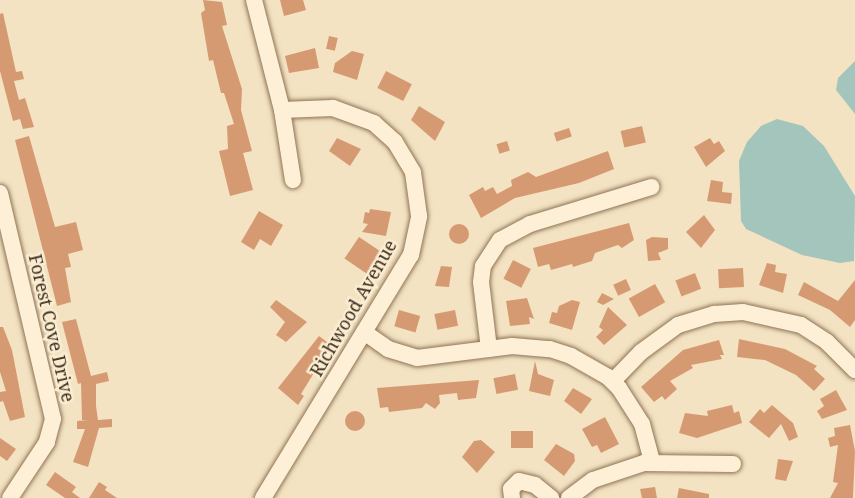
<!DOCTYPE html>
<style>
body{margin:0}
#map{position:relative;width:855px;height:498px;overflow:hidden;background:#f3e3c2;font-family:"Noto Serif",serif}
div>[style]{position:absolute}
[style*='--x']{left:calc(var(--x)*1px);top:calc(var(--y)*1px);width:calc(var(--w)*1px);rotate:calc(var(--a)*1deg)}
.water>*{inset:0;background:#a4c5bb}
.building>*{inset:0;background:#d69a73;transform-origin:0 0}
.round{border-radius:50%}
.roads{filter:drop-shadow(0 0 2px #907356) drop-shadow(0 0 2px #907356)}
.minor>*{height:16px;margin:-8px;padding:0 8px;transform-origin:8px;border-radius:8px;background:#fdf0d6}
span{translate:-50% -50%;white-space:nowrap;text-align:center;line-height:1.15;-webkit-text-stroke:5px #faedd2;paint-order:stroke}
.street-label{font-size:18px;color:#3d2c1c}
</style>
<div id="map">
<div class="water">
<div style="clip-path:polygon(855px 61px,855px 114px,836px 90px,838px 78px)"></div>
<div style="clip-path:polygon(777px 119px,803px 126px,824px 146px,855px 196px,854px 261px,840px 263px,802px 255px,746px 229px,741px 221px,739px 161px,747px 142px,761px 126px)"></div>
</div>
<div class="building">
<div style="clip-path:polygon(203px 0,222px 2px,227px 25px,222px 26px,242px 89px,241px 110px,252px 151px,243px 153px,253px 190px,230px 196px,219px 151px,228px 149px,227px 126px,234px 124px,224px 93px,221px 93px,213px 60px,209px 61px,201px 13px,205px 10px)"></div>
<div style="clip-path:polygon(280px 0,303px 0,306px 10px,284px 16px)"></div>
<div style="clip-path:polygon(3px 13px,16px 72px,22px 71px,24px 79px,14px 81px,19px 100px,25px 98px,34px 127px,23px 129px,20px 119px,13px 121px,0 71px,0 14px)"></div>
<div style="left:329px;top:36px;width:9px;height:13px;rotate:13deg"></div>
<div style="clip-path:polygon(315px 48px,319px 68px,289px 73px,285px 56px)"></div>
<div style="clip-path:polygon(352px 51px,364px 54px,357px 80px,333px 72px,335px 63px)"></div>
<div style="left:386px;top:71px;width:29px;height:19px;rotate:27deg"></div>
<div style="clip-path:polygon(419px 106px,445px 122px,435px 141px,411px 120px)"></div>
<div style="left:642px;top:126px;width:17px;height:22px;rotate:77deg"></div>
<div style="left:569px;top:128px;width:9px;height:16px;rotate:72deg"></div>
<div style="clip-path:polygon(29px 136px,55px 227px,76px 222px,83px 250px,68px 254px,71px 267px,65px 268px,71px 302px,57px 306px,15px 140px)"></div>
<div style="clip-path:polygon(337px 138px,361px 149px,350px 166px,329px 151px)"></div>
<div style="clip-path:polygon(710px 138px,714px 144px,719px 141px,725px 151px,706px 167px,694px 147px)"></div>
<div style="left:507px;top:141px;width:10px;height:11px;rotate:73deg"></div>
<div style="clip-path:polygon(608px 151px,614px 169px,579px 183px,515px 198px,481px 218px,469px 195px,483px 187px,485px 191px,493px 187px,497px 194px,512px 186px,511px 180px,528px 172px,536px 177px)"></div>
<div style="clip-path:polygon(711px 180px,723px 182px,722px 192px,732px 193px,731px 204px,707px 201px)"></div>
<div style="clip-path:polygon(370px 209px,391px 212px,386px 236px,362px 232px,368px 224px,363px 223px,365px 212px,369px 213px)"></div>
<div style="clip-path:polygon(259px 211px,283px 225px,271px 246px,260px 239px,254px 250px,241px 242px)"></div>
<div style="clip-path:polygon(704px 215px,715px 230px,701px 248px,686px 232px)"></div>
<div style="clip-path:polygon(629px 223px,634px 240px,622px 248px,618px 245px,595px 253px,592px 261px,573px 267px,572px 264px,551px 270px,549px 264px,538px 267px,533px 248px)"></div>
<div class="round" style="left:449px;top:224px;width:20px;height:20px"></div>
<div style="left:359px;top:237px;width:27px;height:26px;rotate:34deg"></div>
<div style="clip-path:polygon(652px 237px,668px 238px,668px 249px,658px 253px,661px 260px,648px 261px,646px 240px)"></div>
<div style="left:513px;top:260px;width:20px;height:21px;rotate:27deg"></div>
<div style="clip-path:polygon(767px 263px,776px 265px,775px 272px,787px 274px,783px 293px,759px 285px)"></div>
<div style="clip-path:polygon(441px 266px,452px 267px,449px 287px,435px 286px)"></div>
<div style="left:743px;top:268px;width:19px;height:25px;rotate:87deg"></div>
<div style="left:695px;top:273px;width:17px;height:21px;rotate:69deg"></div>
<div style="left:626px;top:279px;width:12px;height:14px;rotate:66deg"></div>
<div style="clip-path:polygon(855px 280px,855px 320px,850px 327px,830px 310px,798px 295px,804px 282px,838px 301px)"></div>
<div style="left:655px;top:284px;width:21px;height:30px;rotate:61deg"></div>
<div style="clip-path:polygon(602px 293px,614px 299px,603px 305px,597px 302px)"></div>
<div style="clip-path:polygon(527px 298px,534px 319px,529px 317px,530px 324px,510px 326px,506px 301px)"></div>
<div style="clip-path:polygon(276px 300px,307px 322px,286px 342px,276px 335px,285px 322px,270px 307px)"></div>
<div style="clip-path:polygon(572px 300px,580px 302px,572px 330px,549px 323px,552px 312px,557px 313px,559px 306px)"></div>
<div style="clip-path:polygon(608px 307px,627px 325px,604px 345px,596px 337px,603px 330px,599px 327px)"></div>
<div style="left:399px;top:310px;width:22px;height:17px;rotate:16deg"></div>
<div style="left:455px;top:310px;width:16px;height:21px;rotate:79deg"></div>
<div style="clip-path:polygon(76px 319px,91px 376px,107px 372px,109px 381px,96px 384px,96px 406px,98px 420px,112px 419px,112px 427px,99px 428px,88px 467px,73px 462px,85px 429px,77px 429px,77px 421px,88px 420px,82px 420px,81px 383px,78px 384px,62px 322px)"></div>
<div style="clip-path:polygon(0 327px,3px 327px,12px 350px,25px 417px,10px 421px,3px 401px,0 402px,0 392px,6px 391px,0 372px)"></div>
<div style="clip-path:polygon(319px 336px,331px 345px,301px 394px,304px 396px,298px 405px,278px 388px)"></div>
<div style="clip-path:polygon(739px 339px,785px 349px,817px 366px,814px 369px,825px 379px,814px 391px,796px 375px,765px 360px,737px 357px)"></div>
<div style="clip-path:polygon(719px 340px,724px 355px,720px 355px,722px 359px,691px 365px,693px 368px,670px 381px,677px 389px,665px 400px,662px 396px,654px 402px,641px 387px,683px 350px)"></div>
<div style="clip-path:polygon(535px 361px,538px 374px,554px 380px,550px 396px,529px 391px)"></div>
<div style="left:515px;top:374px;width:16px;height:22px;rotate:79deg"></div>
<div style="clip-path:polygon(479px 380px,476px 398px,458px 400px,457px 393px,439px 395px,440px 403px,435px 409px,426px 403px,422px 408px,389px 412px,388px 407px,380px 408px,377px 388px)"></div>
<div style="clip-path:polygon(573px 388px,592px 399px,581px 414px,564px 401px)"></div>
<div style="clip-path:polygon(836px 390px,847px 410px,822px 419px,817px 411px,824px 406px,820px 399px)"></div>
<div style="clip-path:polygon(732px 405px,734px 413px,739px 411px,742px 423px,697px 438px,679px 433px,685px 413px,708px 416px,707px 411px)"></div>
<div style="clip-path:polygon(772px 405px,793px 423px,798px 437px,789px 441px,781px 424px,769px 438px,749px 422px,760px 409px,764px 413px)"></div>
<div class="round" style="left:345px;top:411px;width:20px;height:20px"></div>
<div style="clip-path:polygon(605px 417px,619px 444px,601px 453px,597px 445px,592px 447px,582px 429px)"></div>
<div style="clip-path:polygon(850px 425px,855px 451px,853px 498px,830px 498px,838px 483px,833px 482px,838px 445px,830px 447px,828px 438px,835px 436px,834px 428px)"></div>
<div style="left:511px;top:431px;width:22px;height:17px"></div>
<div style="clip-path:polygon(0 438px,16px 449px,7px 461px,0 456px)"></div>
<div style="clip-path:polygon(481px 440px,495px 452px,477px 473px,462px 457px,474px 441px)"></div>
<div style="clip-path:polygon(556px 444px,574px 454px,575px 461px,564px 476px,544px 460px)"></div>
<div style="clip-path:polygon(778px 459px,793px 461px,786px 481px,775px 479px)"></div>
<div style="clip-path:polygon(55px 472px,76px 487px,72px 492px,80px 498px,65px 498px,46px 485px)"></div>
<div style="clip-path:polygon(99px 482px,107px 487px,105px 490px,117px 498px,89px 498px)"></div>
<div style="clip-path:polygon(655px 487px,657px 498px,642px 498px,640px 489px)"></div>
<div style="clip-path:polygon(679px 488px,709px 494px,709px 498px,677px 498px)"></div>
</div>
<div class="roads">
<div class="minor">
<div style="--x:254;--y:0;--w:114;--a:75.7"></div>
<div style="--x:282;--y:110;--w:71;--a:81.1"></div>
<div style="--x:0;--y:193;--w:232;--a:76.8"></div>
<div style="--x:53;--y:419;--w:24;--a:105"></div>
<div style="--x:47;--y:442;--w:67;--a:123.5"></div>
<div style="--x:364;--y:332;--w:29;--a:35"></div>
<div style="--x:388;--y:349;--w:30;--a:17"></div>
<div style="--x:417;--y:358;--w:96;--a:-7.2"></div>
<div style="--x:512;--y:346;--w:38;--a:5"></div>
<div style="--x:550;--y:349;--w:22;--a:18"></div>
<div style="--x:571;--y:356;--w:43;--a:29.6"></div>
<div style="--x:608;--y:377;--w:16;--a:45"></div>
<div style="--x:619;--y:388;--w:43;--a:57.4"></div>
<div style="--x:642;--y:424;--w:39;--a:75"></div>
<div style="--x:489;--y:349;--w:67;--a:-96.8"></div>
<div style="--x:481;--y:282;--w:16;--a:-83"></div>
<div style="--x:483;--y:266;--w:31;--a:-57"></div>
<div style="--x:500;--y:240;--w:34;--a:-28"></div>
<div style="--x:530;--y:224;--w:127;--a:-17"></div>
<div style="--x:613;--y:381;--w:40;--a:-46"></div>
<div style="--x:641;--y:352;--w:46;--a:-36.1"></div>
<div style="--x:678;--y:325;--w:38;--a:-17"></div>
<div style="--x:714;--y:314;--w:29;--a:-4"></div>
<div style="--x:743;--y:312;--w:59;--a:12.6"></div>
<div style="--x:801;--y:325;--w:31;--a:33"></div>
<div style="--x:827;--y:342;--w:40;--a:45"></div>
<div style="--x:263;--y:498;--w:285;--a:-58.7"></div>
<div style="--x:411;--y:255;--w:40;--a:-78"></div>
<div style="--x:419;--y:216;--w:44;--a:-97.8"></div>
<div style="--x:413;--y:172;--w:35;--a:-121"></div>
<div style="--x:395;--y:142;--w:28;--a:-138"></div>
<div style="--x:374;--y:123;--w:44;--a:-159.9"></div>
<div style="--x:333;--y:108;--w:51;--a:177.8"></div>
<div style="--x:512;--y:498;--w:9;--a:-96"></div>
<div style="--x:511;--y:489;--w:11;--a:-45"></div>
<div style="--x:519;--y:481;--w:16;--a:14"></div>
<div style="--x:535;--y:485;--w:21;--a:39"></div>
<div style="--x:569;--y:498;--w:30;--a:-37"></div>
<div style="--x:593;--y:480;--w:54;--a:-18.4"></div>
<div style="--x:644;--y:463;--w:89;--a:0.6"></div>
</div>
</div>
<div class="street-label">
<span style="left:353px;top:308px;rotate:-60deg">Richwood Avenue</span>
<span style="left:52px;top:328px;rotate:77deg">Forest Cove Drive</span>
</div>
</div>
